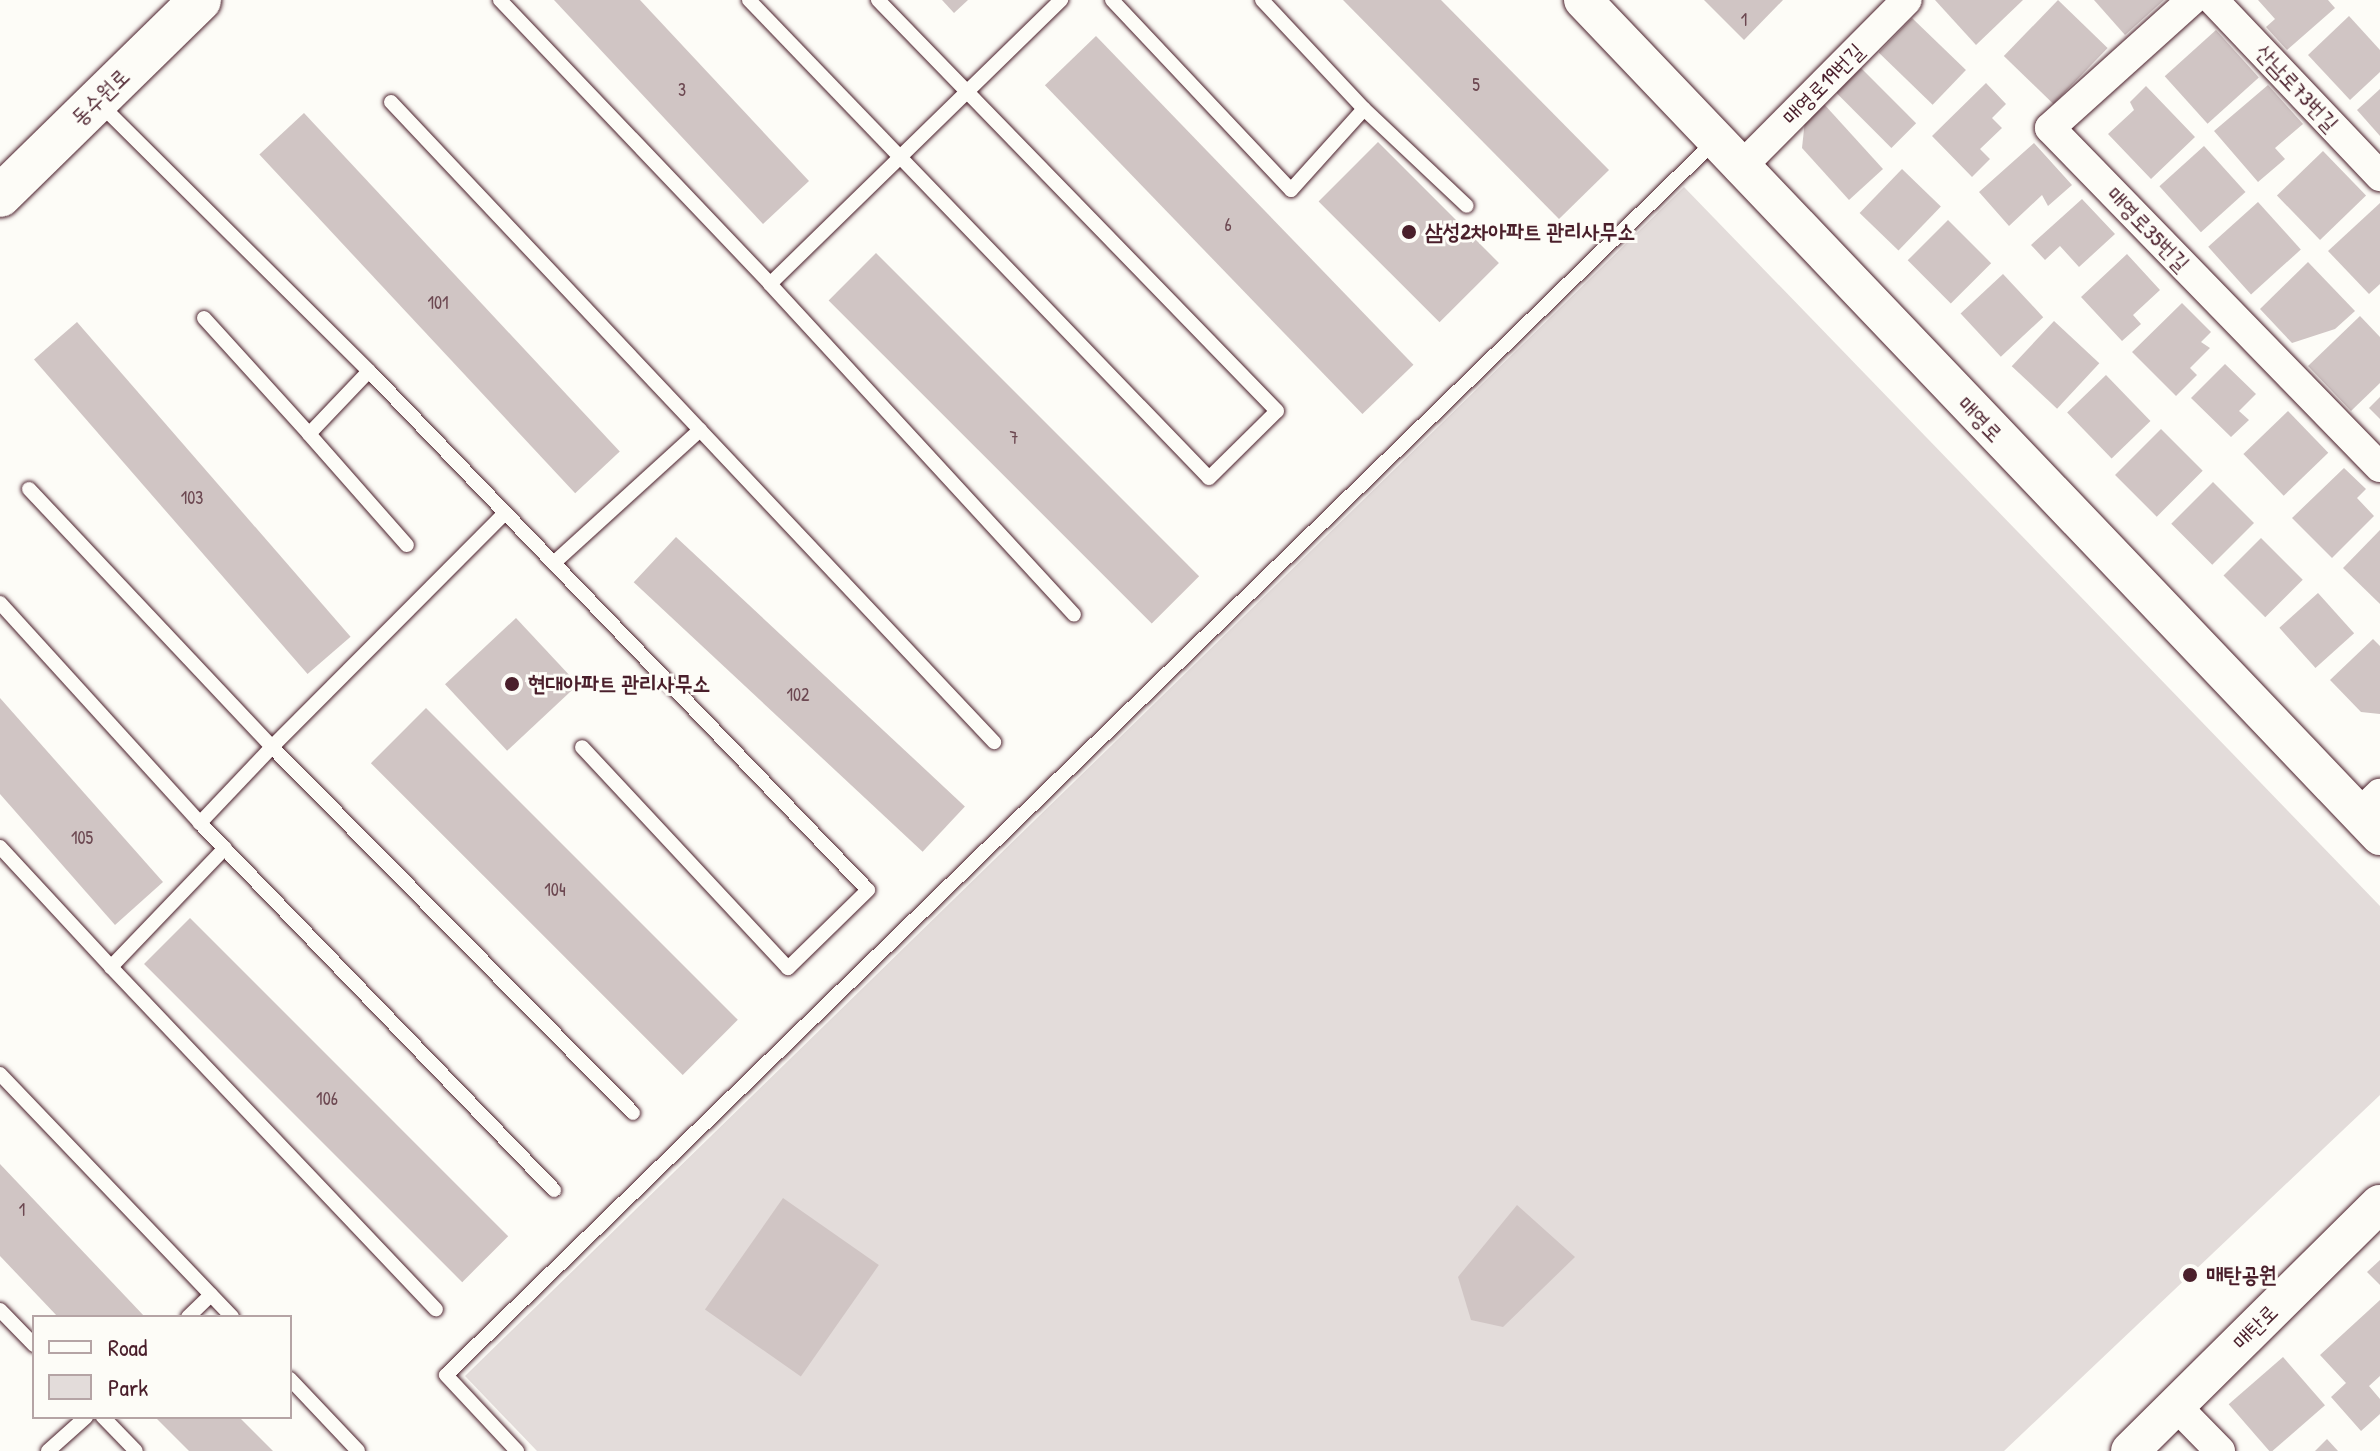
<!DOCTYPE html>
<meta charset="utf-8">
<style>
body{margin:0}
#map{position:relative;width:2380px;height:1451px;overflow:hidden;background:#fdfcf7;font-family:"Patrick Hand","Poor Story",sans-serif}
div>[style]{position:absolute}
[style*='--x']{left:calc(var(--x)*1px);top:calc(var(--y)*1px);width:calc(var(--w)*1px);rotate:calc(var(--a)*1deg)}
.green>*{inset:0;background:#e3dcda}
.building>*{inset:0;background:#d0c5c4;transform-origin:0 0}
.roads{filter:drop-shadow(0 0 2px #4a1f2b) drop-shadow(0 0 2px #4a1f2b)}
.service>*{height:14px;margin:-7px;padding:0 7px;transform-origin:7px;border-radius:7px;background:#fdfcf7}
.minor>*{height:30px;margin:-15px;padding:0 15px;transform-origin:15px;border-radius:15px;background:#fdfcf7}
.tertiary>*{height:38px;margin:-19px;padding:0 19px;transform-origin:19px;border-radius:19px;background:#fdfcf7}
.secondary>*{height:42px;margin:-21px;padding:0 21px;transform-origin:21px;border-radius:21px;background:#fdfcf7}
.dots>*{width:22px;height:22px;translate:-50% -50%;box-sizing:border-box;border:4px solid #fdfcf7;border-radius:50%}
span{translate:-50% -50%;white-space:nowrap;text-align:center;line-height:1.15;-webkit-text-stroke:6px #fdfcf7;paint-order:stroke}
.number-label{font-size:18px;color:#6c4851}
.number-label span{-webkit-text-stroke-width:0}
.street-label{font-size:22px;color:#4a1f2b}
.poi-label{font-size:22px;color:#4a1f2b;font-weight:700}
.left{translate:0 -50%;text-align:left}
.legend{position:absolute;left:32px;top:1315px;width:260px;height:104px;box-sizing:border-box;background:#fdfcf7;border:2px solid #b5a4a5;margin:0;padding:10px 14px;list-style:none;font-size:24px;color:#4a1f2b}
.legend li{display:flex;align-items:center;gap:16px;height:40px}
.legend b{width:40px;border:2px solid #b5a4a5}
</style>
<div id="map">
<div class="green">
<div style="clip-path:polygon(1684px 187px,2380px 906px,2380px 1095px,2004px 1451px,537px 1451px,465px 1376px)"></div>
</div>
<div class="building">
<div style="clip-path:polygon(554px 0,640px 0,809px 181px,763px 224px)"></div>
<div style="clip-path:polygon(942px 0,968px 0,954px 13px)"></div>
<div style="clip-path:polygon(1343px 0,1441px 0,1609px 170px,1559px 219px)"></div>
<div style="clip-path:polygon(1704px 0,1783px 0,1744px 40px)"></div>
<div style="clip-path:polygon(1935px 0,2023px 0,1976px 45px)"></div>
<div style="left:2058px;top:0;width:69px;height:78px;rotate:44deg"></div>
<div style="clip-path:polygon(2094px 0,2164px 0,2125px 35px)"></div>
<div style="clip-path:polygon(2258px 0,2328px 0,2335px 8px,2287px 50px,2266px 27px,2275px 19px)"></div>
<div style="clip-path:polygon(2349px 16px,2380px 50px,2380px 72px,2350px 100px,2308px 55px)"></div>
<div style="left:1912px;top:18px;width:75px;height:48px;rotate:44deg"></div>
<div style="left:2216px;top:30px;width:64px;height:69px;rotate:48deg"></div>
<div style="left:1096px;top:36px;width:457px;height:71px;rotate:46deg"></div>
<div style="left:1861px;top:68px;width:78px;height:35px;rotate:45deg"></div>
<div style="clip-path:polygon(1986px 83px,2006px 104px,1992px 118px,2002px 128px,1980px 149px,1990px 159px,1972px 177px,1932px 136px)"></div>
<div style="clip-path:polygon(2268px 85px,2303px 124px,2275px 148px,2285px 159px,2258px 182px,2214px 131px)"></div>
<div style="clip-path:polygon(2146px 86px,2195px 137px,2151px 179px,2108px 134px,2134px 110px,2130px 102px)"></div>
<div style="clip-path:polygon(2380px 89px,2380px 136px,2357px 110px)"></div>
<div style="clip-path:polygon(1823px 103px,1883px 169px,1849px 200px,1802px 148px,1805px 120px)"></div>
<div style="left:304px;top:113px;width:463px;height:61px;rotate:47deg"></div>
<div style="left:1378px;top:142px;width:171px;height:84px;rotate:45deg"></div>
<div style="clip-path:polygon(2034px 143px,2072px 185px,2048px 206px,2042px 195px,2009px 226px,1979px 192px)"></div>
<div style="left:2204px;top:146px;width:62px;height:60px;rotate:48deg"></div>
<div style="left:2323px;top:151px;width:62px;height:64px;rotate:46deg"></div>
<div style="left:1902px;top:169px;width:54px;height:61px;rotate:44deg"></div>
<div style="clip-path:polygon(2082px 199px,2115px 234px,2079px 267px,2060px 246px,2045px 260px,2031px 245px)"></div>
<div style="left:2258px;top:202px;width:64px;height:67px;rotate:48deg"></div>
<div style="clip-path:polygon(2380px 203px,2380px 284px,2369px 294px,2328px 251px)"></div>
<div style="left:1948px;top:220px;width:61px;height:57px;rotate:45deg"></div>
<div style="left:876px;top:253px;width:457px;height:67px;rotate:45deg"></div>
<div style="clip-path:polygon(2127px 254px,2160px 290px,2133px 315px,2141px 324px,2122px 341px,2081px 297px)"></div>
<div style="clip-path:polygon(2308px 262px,2355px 311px,2335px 329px,2292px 343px,2260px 309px)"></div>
<div style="left:2003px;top:274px;width:59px;height:58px;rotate:47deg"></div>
<div style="clip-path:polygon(2182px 303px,2211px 332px,2201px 342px,2210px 348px,2190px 368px,2197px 375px,2176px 396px,2132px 352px)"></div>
<div style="clip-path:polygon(2360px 316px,2380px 337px,2380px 383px,2351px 411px,2308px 366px)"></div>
<div style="left:2054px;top:321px;width:62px;height:62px;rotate:43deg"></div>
<div style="left:77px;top:322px;width:417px;height:57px;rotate:49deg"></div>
<div style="clip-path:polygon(2225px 364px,2256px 394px,2239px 411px,2249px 420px,2231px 437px,2191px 398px)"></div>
<div style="left:2106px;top:375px;width:64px;height:54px;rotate:46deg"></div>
<div style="clip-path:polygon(2380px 397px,2380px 419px,2369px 408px)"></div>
<div style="left:2288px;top:411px;width:58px;height:62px;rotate:46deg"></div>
<div style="left:2161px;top:429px;width:59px;height:65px;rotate:45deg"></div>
<div style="clip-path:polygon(2344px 468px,2366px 489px,2357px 498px,2374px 516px,2332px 558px,2292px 518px)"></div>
<div style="left:2213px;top:482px;width:58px;height:59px;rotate:45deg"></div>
<div style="clip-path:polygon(2380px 530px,2380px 604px,2343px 568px)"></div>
<div style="left:676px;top:537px;width:395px;height:62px;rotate:43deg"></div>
<div style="left:2261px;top:538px;width:59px;height:53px;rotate:45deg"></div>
<div style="left:2318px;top:593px;width:54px;height:52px;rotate:48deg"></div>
<div style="left:516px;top:618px;width:91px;height:97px;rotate:47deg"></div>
<div style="clip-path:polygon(2373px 639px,2380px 646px,2380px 714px,2361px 712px,2330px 680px)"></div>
<div style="clip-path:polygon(0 698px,163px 882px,115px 925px,0 794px)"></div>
<div style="left:426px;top:708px;width:441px;height:78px;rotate:45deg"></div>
<div style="left:190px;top:918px;width:450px;height:65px;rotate:45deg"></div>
<div style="clip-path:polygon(0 1164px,145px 1317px,58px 1317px,0 1256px)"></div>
<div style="left:783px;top:1198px;width:117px;height:136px;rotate:35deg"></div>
<div style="clip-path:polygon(1517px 1205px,1575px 1257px,1503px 1327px,1471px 1320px,1458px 1277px)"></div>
<div style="clip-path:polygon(2380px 1260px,2380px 1285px,2367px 1272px)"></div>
<div style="clip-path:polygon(2380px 1300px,2380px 1376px,2369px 1386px,2380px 1399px,2380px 1414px,2361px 1431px,2331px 1397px,2346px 1383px,2320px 1355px)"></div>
<div style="left:2283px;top:1357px;width:64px;height:72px;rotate:49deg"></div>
<div style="clip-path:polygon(155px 1417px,239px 1417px,273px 1451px,189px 1451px)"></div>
<div style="clip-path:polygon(2327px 1439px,2338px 1451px,2315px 1451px)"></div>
</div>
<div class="roads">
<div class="service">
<div style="--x:500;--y:0;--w:392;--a:46.4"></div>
<div style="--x:770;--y:284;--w:407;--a:-44.3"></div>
<div style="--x:749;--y:0;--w:663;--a:46.1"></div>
<div style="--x:1209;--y:478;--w:95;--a:-44.6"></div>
<div style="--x:1277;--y:411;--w:573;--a:-134.15"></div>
<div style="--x:1112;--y:0;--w:261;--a:46.7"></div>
<div style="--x:1291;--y:190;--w:109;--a:-48"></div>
<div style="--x:1262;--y:0;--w:149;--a:46.9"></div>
<div style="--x:1364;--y:109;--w:141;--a:43.3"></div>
<div style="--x:391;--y:102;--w:451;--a:46.7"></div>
<div style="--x:700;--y:430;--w:197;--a:137.7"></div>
<div style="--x:99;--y:103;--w:380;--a:44.8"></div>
<div style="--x:369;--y:371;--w:720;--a:46.13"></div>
<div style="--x:868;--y:890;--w:112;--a:135.7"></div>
<div style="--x:788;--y:968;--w:302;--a:-133"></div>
<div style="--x:770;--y:284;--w:449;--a:47.4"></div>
<div style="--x:204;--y:318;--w:156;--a:47.8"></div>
<div style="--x:369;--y:371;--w:87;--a:133.6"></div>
<div style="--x:309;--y:434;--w:148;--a:48.6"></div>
<div style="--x:700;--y:430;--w:429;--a:46.7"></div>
<div style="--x:29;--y:489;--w:354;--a:46.7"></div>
<div style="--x:272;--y:747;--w:105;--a:133.5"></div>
<div style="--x:200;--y:823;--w:510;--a:46.03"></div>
<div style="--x:505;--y:513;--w:330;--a:134.9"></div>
<div style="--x:272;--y:747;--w:514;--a:45.39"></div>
<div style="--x:0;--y:603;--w:297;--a:47.7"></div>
<div style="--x:0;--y:847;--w:163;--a:47.2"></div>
<div style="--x:225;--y:848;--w:165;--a:133.8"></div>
<div style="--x:111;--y:967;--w:472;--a:46.5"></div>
<div style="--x:0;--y:1074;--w:336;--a:46.3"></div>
<div style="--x:0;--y:1310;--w:49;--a:45.8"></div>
<div style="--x:188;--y:1317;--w:32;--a:-44"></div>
<div style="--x:290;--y:1379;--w:99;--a:46.6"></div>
<div style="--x:103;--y:1417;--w:47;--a:45.9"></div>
<div style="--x:48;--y:1451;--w:51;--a:-41.8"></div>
<div style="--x:517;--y:1451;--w:104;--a:-133.1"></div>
<div style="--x:446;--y:1375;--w:1769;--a:-44.2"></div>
</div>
<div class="minor">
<div style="--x:2192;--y:0;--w:191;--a:138"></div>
<div style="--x:2050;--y:128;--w:473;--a:45.8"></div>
<div style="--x:2213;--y:0;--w:243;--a:46.5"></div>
<div style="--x:1739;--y:169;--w:238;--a:-45.2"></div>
<div style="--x:2359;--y:814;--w:29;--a:-44"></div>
<div style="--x:2176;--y:1406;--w:63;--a:45.6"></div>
</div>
<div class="tertiary">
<div style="--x:1583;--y:0;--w:1155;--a:46.37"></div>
<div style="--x:2130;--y:1451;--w:351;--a:-44.7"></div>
</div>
<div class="secondary">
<div style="--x:0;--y:196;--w:280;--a:-44.4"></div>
</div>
</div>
<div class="dots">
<div style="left:1409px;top:232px;background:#4a1f2b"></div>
<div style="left:512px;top:684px;background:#4a1f2b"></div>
<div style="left:2190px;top:1275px;background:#4a1f2b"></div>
</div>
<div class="number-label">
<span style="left:1744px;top:20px">1</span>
<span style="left:1476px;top:85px">5</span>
<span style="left:682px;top:90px">3</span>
<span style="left:1228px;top:225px">6</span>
<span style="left:438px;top:303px">101</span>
<span style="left:1014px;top:438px">7</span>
<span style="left:192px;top:498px">103</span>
<span style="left:798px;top:695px">102</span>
<span style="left:82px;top:838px">105</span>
<span style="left:555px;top:890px">104</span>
<span style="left:327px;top:1099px">106</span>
<span style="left:22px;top:1210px">1</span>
</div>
<div class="street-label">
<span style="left:1823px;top:84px;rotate:-45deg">매영로19번길</span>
<span style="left:2297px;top:88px;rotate:47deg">산남로73번길</span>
<span style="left:100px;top:97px;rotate:-44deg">동수원로</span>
<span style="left:2148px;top:229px;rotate:46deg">매영로35번길</span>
<span style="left:1980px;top:419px;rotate:46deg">매영로</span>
<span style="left:2255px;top:1327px;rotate:-45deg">매탄로</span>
</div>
<div class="poi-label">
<span class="left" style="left:1425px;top:232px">삼성2차아파트 관리사무소</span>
<span class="left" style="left:528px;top:684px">현대아파트 관리사무소</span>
<span class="left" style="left:2206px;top:1275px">매탄공원</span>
</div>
<ul class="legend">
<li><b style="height:10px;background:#fdfcf7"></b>Road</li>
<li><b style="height:22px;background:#e3dcda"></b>Park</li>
</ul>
</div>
